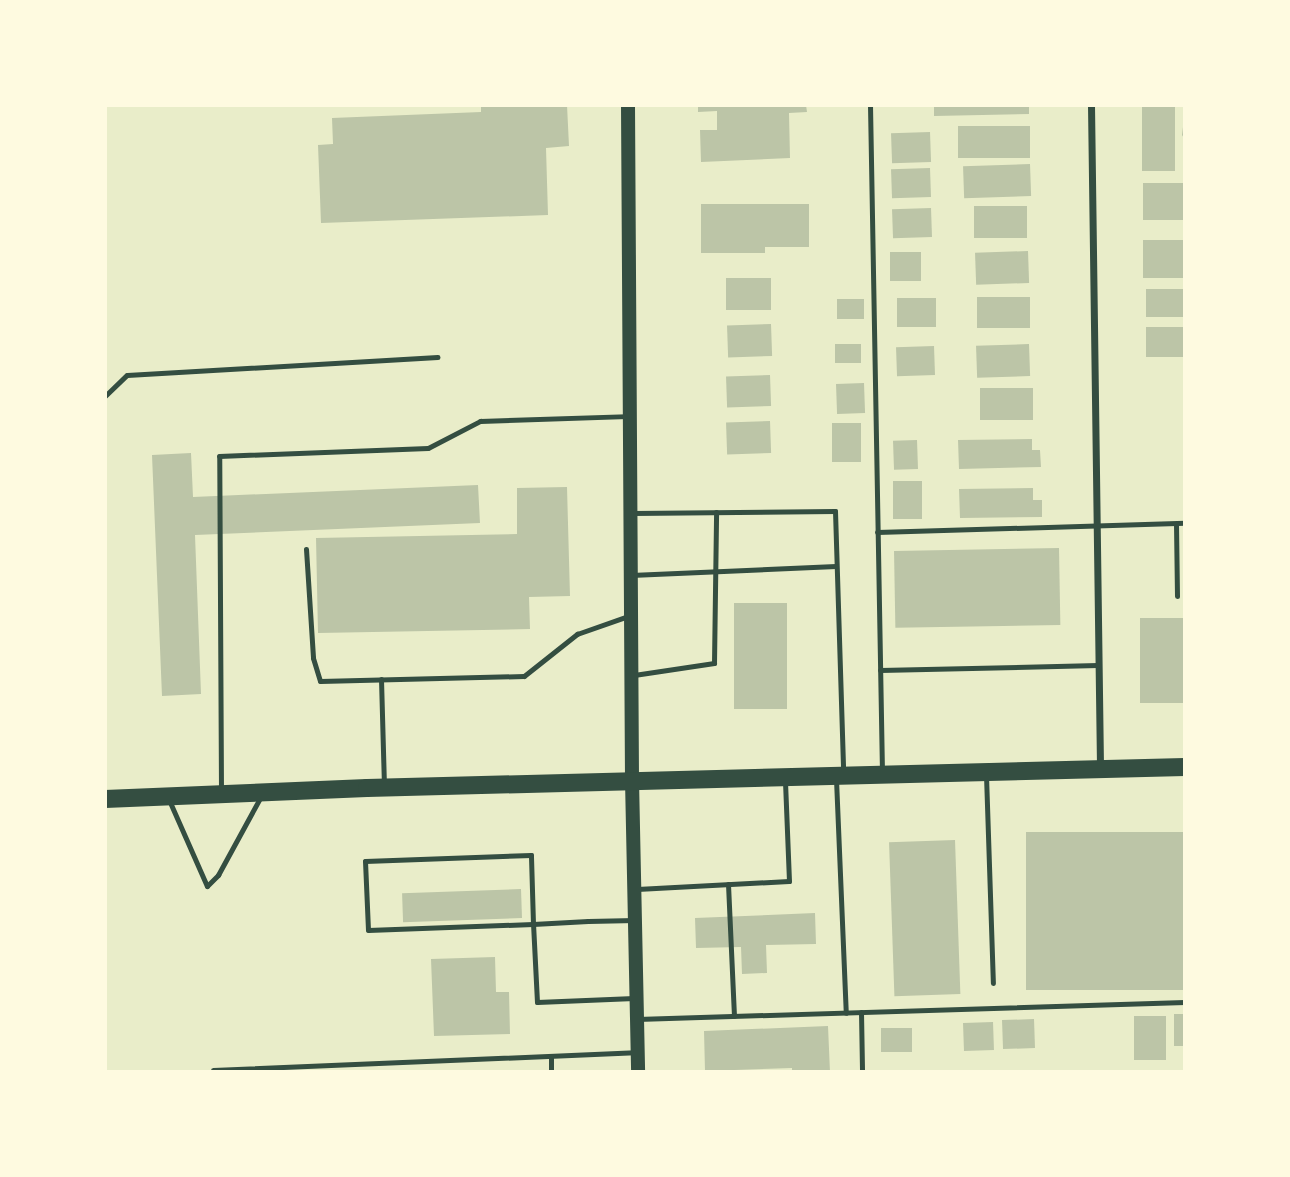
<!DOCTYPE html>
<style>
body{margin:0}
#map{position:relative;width:1290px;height:1177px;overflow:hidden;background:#e9edc9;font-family:Mulish,sans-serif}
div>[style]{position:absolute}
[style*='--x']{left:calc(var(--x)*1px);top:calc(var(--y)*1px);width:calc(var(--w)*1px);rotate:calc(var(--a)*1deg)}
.building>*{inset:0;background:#bcc5a7;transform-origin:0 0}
.service>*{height:5px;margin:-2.5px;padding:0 2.5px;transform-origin:2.5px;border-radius:2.5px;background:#344e41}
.minor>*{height:7px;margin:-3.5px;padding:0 3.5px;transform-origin:3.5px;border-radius:3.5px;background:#344e41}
.secondary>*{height:14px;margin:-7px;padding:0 7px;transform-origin:7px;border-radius:7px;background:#344e41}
.primary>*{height:18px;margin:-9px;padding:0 9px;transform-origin:9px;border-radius:9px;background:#344e41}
span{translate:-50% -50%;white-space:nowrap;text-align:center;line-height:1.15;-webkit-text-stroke:5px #fefae0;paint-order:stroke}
.frame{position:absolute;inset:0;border:107px solid #fefae0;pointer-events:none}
</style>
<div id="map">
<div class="building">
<div style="clip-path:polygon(481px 105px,567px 105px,569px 146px,546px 148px,548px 215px,321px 223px,318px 145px,333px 144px,332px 118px,481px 112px)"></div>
<div style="clip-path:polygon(698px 105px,806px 105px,807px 112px,789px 113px,790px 158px,701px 162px,700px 130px,717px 130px,717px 111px,698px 112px)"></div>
<div style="clip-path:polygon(934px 105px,1029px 105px,1029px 114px,934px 116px)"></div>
<div style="left:1142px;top:105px;width:33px;height:66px"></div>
<div style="clip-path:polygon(1185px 111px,1185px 140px,1182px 135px)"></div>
<div style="left:1030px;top:126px;width:32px;height:72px;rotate:90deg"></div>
<div style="left:930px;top:132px;width:30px;height:39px;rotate:88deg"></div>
<div style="left:1030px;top:164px;width:32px;height:67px;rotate:88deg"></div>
<div style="left:930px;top:168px;width:29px;height:39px;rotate:88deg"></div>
<div style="left:1185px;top:183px;width:37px;height:42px;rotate:90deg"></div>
<div style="clip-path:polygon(701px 204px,809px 204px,809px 247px,765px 247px,765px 253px,701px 253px)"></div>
<div style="left:1027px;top:206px;width:32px;height:53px;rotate:90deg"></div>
<div style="left:931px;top:208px;width:29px;height:39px;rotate:88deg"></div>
<div style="left:1185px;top:240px;width:38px;height:42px;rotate:90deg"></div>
<div style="left:1028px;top:251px;width:32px;height:53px;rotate:88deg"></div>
<div style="left:921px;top:252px;width:29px;height:31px;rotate:90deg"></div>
<div style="left:771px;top:278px;width:32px;height:45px;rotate:90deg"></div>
<div style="left:1185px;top:289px;width:28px;height:39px;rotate:90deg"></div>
<div style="left:1030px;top:297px;width:31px;height:53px;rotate:90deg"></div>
<div style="left:936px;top:298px;width:29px;height:39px;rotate:90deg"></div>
<div style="left:837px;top:299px;width:27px;height:20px"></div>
<div style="left:771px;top:324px;width:32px;height:44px;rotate:88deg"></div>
<div style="left:1185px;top:327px;width:30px;height:39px;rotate:90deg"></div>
<div style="left:861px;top:344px;width:19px;height:26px;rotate:90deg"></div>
<div style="left:1029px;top:344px;width:32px;height:53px;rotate:88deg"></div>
<div style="left:934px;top:346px;width:29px;height:38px;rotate:88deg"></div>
<div style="left:770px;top:375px;width:31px;height:44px;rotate:88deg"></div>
<div style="left:864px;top:383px;width:30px;height:28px;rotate:88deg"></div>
<div style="left:1033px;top:388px;width:32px;height:53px;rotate:90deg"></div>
<div style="left:770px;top:421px;width:32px;height:44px;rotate:88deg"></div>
<div style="left:832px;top:423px;width:29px;height:39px"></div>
<div style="clip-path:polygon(1032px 439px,1032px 450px,1040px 450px,1041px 467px,959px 469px,958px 440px)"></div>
<div style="left:917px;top:440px;width:29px;height:24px;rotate:88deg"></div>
<div style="clip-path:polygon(191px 453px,193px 497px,478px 485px,480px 523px,195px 535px,201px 694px,162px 696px,152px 455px)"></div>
<div style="left:893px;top:481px;width:29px;height:38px"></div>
<div style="clip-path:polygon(567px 487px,570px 596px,529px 597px,530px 629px,318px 633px,316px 538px,517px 534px,517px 488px)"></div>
<div style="clip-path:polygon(1033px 488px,1033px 500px,1042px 500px,1042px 517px,960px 518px,959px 489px)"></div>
<div style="left:1059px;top:548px;width:77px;height:165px;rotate:89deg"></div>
<div style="left:734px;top:603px;width:53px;height:106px"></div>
<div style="left:1140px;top:618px;width:45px;height:85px"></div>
<div style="left:1185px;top:832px;width:158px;height:159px;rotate:90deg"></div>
<div style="left:955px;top:840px;width:154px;height:66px;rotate:88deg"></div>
<div style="left:521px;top:889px;width:29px;height:119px;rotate:88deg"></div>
<div style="clip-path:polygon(815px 913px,816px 944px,766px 945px,767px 973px,742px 974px,741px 947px,696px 948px,695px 918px)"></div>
<div style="clip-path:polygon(495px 957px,496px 992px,509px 992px,510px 1034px,434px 1036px,431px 959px)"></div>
<div style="left:1185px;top:1014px;width:32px;height:11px;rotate:90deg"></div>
<div style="left:1134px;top:1016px;width:32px;height:44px"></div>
<div style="left:1034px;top:1019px;width:29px;height:32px;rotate:88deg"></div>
<div style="left:993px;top:1022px;width:28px;height:30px;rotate:88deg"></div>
<div style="clip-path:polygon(828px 1026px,830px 1072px,792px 1072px,792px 1068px,705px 1071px,704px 1031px)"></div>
<div style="left:912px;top:1028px;width:24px;height:31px;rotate:90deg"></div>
</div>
<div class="service">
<div style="--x:870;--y:105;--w:665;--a:88.97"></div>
<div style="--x:105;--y:396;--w:30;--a:-44"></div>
<div style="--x:127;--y:375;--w:311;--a:-3.3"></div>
<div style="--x:633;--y:513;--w:202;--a:-0.6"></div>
<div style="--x:835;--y:511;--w:261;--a:88.2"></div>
<div style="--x:1176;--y:524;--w:72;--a:89.2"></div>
<div style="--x:877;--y:532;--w:308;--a:-1.7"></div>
<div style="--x:306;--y:549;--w:109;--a:86.3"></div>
<div style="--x:313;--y:658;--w:24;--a:73"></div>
<div style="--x:320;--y:681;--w:204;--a:-1.4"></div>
<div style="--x:524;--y:676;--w:68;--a:-38.4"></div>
<div style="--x:577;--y:634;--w:54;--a:-19.4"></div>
<div style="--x:631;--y:575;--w:205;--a:-2.5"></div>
<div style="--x:880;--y:670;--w:218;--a:-1.3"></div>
<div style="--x:634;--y:675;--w:81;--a:-8.5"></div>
<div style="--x:714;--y:663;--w:151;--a:-89.2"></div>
<div style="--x:381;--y:679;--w:105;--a:88.4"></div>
<div style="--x:986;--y:775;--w:208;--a:88.1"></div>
<div style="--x:836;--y:779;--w:234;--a:87.6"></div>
<div style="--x:221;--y:791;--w:335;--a:-90.3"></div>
<div style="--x:219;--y:456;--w:209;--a:-2.2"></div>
<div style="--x:428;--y:448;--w:59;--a:-27.4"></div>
<div style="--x:480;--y:421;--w:147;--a:-1.9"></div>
<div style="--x:169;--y:800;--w:94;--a:66.2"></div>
<div style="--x:207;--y:886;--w:16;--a:-45"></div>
<div style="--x:218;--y:875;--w:90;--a:-61.4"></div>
<div style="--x:728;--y:884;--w:132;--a:87.4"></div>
<div style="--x:637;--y:889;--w:152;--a:-3"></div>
<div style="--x:789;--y:881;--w:100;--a:-92.3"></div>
<div style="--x:634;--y:998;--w:97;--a:177.6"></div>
<div style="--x:537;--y:1002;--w:78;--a:-92.9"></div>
<div style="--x:533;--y:924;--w:69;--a:-91.7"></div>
<div style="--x:531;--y:855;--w:166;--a:177.9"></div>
<div style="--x:365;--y:861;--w:69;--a:87.5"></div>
<div style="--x:368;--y:930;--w:165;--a:-2.1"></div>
<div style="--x:533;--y:924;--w:55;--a:-3.1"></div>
<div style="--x:588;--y:921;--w:47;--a:-1.2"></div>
<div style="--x:861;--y:1012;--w:60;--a:89"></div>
<div style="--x:637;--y:1019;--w:548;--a:-1.78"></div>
<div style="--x:551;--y:1056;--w:16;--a:90"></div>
<div style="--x:213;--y:1070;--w:422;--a:-2.4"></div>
</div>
<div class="minor">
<div style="--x:1091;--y:105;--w:664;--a:89.22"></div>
</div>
<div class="secondary">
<div style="--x:628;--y:105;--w:675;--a:89.66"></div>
<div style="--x:632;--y:780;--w:292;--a:88.8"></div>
</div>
<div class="primary">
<div style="--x:105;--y:799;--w:262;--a:-2.4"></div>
<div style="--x:367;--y:788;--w:818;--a:-1.47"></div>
</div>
<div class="frame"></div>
</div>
